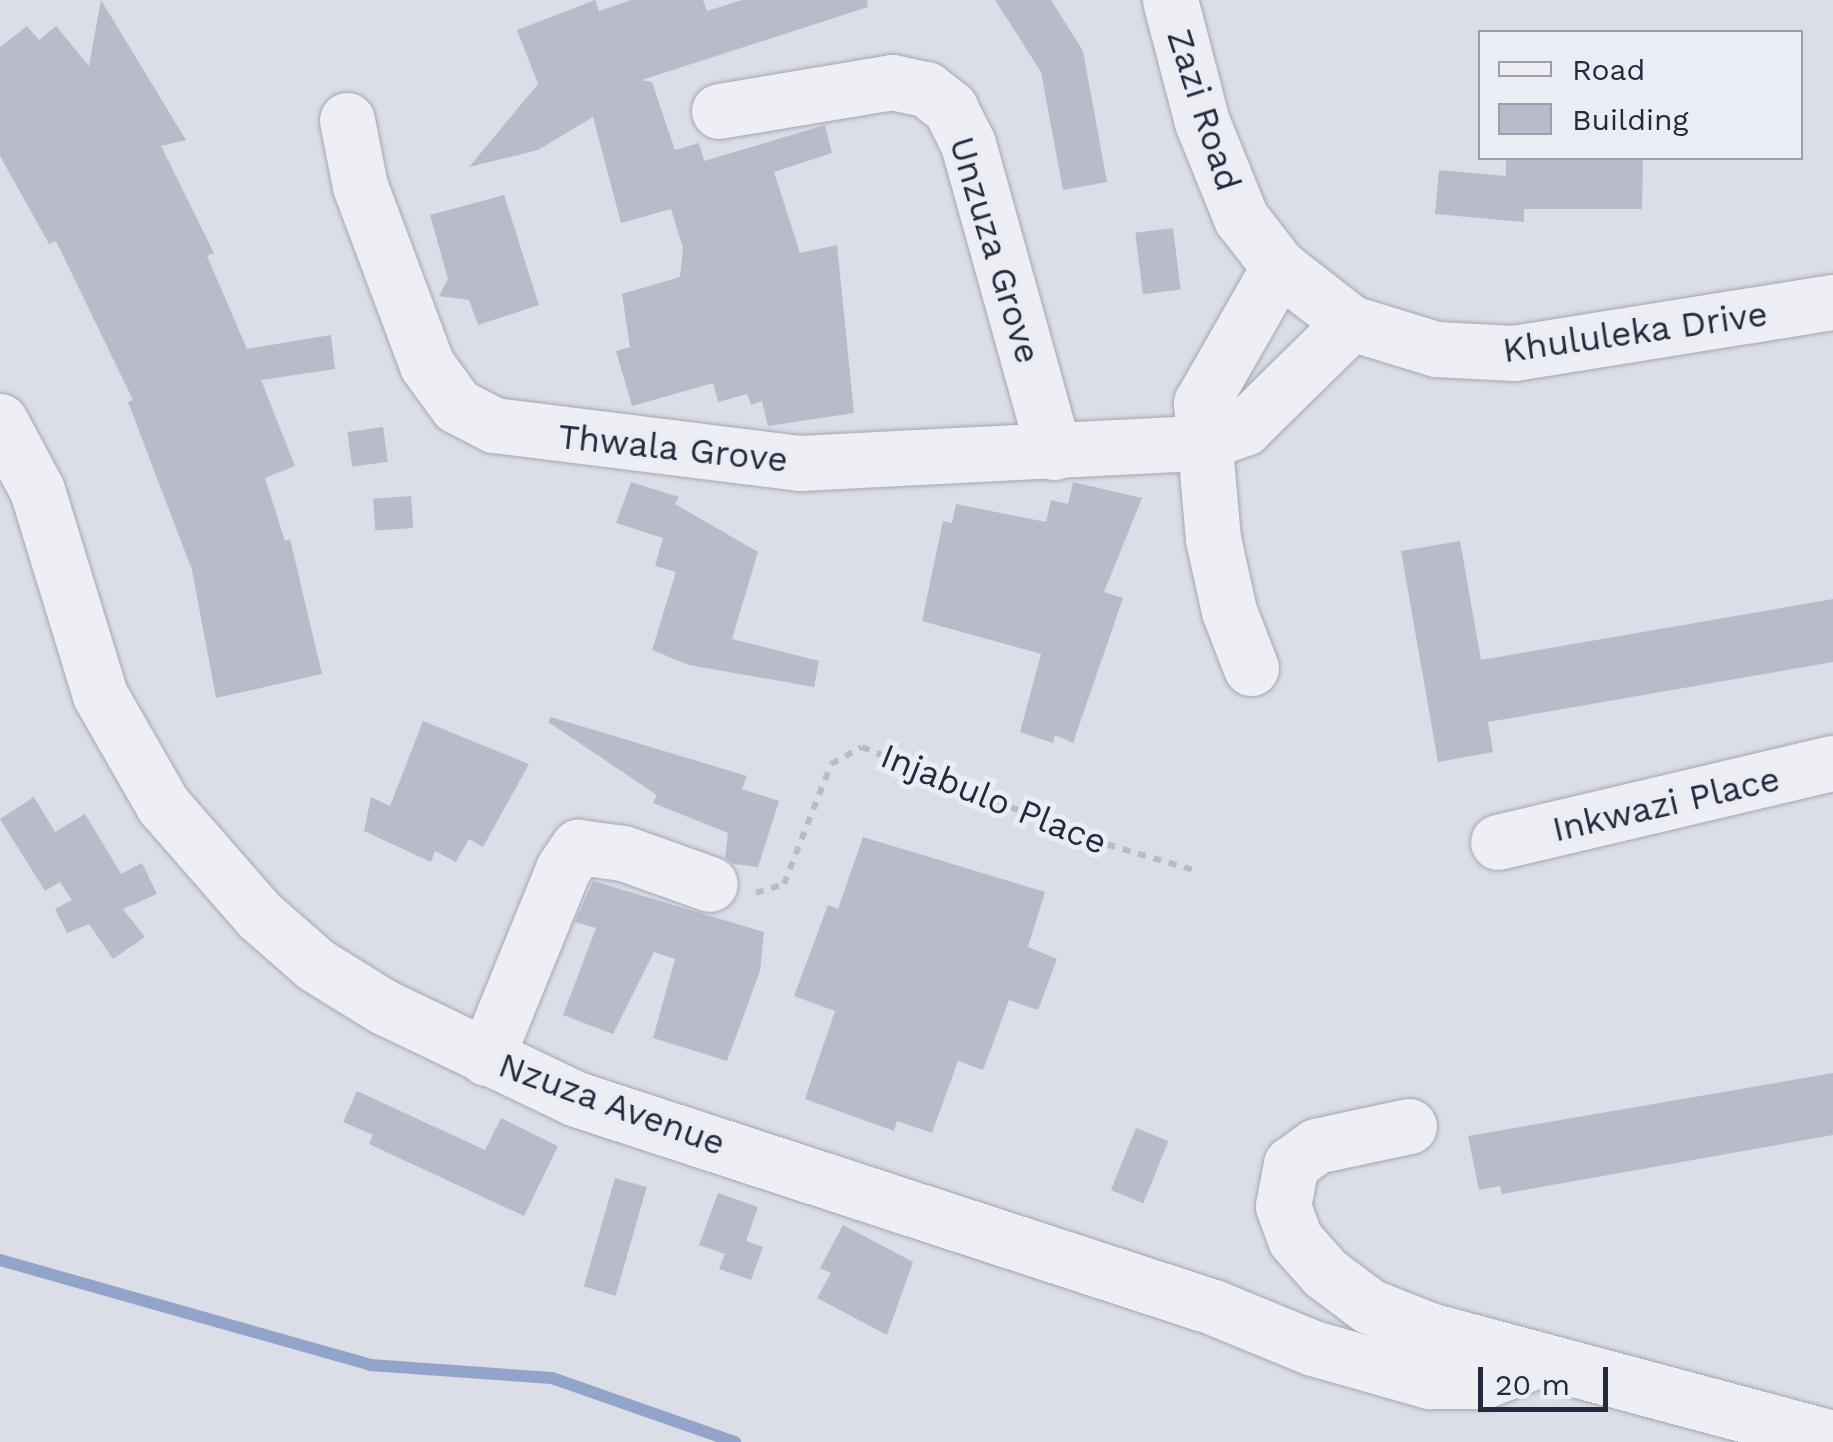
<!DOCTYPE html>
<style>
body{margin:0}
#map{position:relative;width:1833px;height:1442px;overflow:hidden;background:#dbdee7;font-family:"Work Sans",sans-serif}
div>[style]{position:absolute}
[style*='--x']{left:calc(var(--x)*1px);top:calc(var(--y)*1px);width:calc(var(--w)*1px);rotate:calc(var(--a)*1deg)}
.stream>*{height:12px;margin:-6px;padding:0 6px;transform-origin:6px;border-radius:6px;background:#93a4ca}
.building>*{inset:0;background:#b8bcca;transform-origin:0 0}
.path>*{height:6px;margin-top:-3px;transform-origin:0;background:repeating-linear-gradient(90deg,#b9bcc5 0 8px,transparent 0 16px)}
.roads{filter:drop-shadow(0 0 2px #a4a8b4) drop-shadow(0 0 2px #a4a8b4)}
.minor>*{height:55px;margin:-27.5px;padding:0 27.5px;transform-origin:27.5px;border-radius:27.5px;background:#eeeff5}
span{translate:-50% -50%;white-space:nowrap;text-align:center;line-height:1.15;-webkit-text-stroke:10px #eaedf4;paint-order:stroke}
.street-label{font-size:35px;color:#24293d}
.legend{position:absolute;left:1478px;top:30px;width:325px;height:130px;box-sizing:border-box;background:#eaedf4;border:2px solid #9b9fab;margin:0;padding:12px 18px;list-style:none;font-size:30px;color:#24293d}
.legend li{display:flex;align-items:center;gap:20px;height:50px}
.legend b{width:50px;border:2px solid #9b9fab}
.scale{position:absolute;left:1478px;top:1367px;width:130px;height:45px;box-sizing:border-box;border:5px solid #24293d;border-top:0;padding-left:12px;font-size:30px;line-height:35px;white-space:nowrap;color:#24293d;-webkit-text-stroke:8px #eaedf4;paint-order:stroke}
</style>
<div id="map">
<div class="stream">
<div style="--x:0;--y:1260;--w:385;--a:15.8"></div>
<div style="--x:370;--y:1365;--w:182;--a:4.1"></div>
<div style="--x:552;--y:1378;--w:194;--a:19.3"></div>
</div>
<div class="building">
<div style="clip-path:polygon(101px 0,186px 140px,161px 146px,214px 253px,207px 256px,247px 349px,331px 335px,335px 369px,261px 380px,295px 466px,265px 478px,285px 541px,290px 539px,322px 674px,216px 698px,192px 570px,128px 402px,133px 400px,56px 241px,49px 244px,0 156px,0 47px,27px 26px,39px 40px,56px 26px,89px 66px)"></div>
<div style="clip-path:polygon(595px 0,599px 11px,631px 0,703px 0,707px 11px,742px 0,867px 0,868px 7px,642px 80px,652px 82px,675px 150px,699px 143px,704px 161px,825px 125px,832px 153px,774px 172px,800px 253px,837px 245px,854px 413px,768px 426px,762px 401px,751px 405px,747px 394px,718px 402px,713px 383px,632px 406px,616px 351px,630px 347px,622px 294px,680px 277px,683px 248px,671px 209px,621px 223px,593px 117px,538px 150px,469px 167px,538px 84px,517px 30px)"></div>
<div style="clip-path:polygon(995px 0,1051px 0,1083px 51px,1107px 182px,1063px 190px,1041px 72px)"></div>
<div style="clip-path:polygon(1506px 158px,1643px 158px,1642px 209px,1524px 209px,1524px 222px,1435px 214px,1439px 170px,1506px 176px)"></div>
<div style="clip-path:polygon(504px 195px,539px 305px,478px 325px,469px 300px,439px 296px,448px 279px,430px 215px)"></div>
<div style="left:1173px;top:228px;width:62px;height:38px;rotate:83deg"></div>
<div style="left:383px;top:427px;width:35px;height:36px;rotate:82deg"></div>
<div style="clip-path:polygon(631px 482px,679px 497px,675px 504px,758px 552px,732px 639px,819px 661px,814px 687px,689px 665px,652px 650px,676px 572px,655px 566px,663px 538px,616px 523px)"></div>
<div style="clip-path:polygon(1073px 482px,1142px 498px,1104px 592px,1123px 598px,1073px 743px,1055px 735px,1053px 743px,1020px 732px,1041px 654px,922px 621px,943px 521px,952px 523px,956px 504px,1046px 522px,1051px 500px,1068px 504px)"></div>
<div style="left:411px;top:496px;width:32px;height:38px;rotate:86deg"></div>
<div style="clip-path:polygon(1460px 541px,1481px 660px,1833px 599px,1833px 662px,1488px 722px,1493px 752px,1438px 762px,1401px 551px)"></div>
<div style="clip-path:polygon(551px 717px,747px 776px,742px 789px,779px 801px,758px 867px,734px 864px,725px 858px,728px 833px,653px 803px,657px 795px,548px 722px)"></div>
<div style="clip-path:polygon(423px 721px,529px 764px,483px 847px,469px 839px,456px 862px,435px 851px,431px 862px,364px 831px,371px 797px,390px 806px)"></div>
<div style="clip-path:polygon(34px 797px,55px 832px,85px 814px,121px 874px,142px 863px,157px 894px,123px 909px,145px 937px,113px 959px,89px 924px,67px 933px,55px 909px,72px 900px,60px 882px,45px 891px,0 819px)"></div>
<div style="clip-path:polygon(863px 837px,1045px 892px,1028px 947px,1057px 959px,1038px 1010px,1009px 1000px,983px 1070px,958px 1061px,932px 1133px,897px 1121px,894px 1131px,805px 1099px,835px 1011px,794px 996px,828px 905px,838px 909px)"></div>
<div style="clip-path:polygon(593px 881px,764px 932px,760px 971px,727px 1061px,653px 1038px,675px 959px,654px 952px,613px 1034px,563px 1015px,596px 928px,575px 922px)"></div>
<div style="clip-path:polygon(1833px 1073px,1833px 1135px,1502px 1194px,1500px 1186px,1479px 1190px,1468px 1136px)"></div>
<div style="clip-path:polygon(357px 1091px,485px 1150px,501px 1118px,558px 1146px,524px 1216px,369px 1144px,373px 1135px,343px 1122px)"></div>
<div style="left:1136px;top:1128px;width:35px;height:67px;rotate:22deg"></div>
<div style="left:615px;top:1178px;width:33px;height:113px;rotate:16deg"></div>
<div style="clip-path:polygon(718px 1193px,758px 1207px,746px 1241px,763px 1247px,751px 1280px,719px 1269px,725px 1254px,699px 1245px)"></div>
<div style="clip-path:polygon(843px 1225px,913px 1262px,887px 1335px,817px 1298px,831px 1273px,820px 1268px)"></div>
</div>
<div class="path">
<div style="--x:756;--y:893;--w:29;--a:-18"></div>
<div style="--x:784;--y:884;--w:129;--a:-68.6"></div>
<div style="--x:831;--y:764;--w:35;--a:-29"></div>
<div style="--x:862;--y:747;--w:248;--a:22"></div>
<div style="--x:1092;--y:840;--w:109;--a:16.4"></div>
</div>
<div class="roads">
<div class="minor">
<div style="--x:1170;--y:0;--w:126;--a:75.3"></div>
<div style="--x:1202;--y:122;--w:104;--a:67.9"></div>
<div style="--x:1241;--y:218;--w:62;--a:52.2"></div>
<div style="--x:1279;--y:267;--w:91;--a:37.9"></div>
<div style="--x:1351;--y:323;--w:89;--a:17"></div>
<div style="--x:1436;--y:349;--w:78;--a:2.9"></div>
<div style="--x:1514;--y:353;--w:323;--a:-9.1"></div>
<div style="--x:719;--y:111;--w:175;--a:-9.5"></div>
<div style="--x:892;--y:82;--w:35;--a:12"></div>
<div style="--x:926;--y:89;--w:31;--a:38"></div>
<div style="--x:950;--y:108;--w:40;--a:63.4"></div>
<div style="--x:968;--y:144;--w:320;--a:74.4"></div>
<div style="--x:347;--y:120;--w:67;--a:78.9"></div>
<div style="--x:360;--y:186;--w:191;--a:69.5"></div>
<div style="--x:427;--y:365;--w:51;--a:53.8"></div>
<div style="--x:457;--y:406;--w:42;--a:27.2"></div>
<div style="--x:494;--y:425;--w:308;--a:7.1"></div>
<div style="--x:800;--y:463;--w:401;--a:-2.9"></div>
<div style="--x:1201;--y:443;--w:46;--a:-19.2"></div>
<div style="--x:1244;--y:428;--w:150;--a:-44.5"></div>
<div style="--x:0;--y:421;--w:78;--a:61.8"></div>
<div style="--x:37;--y:490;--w:214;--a:72.9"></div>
<div style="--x:100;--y:695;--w:127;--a:60.2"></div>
<div style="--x:163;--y:805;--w:147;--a:48.9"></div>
<div style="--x:260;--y:916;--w:74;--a:41.2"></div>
<div style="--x:316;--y:965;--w:80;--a:31.7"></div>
<div style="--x:384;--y:1007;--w:213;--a:25.6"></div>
<div style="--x:576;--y:1099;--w:670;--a:18.08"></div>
<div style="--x:1213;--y:1307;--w:108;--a:22.3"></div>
<div style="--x:1313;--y:1348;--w:121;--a:15.9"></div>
<div style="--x:1429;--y:1381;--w:54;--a:0"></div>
<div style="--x:1483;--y:1381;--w:53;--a:-21.2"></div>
<div style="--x:1251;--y:668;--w:61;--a:-111.1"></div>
<div style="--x:1229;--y:611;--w:74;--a:-102.5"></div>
<div style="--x:1213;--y:539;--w:137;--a:-95"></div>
<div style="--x:1201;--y:403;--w:157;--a:-60.2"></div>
<div style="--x:1498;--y:842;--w:344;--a:-13.3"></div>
<div style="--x:486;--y:1058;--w:204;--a:-67.8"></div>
<div style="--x:563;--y:869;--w:27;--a:-56"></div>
<div style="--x:578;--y:847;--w:45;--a:7.6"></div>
<div style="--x:623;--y:853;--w:92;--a:19.6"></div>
<div style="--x:1409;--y:1126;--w:95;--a:167.9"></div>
<div style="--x:1316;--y:1146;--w:31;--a:144"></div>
<div style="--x:1291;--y:1164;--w:43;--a:100.8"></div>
<div style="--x:1283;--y:1206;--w:35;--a:70"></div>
<div style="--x:1295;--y:1239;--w:45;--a:48.6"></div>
<div style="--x:1325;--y:1273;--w:55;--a:36.9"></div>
<div style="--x:1369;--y:1306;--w:65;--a:21.8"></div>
<div style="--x:1429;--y:1330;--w:418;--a:15"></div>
</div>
</div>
<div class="street-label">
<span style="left:1204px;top:110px;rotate:72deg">Zazi Road</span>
<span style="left:995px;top:250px;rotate:73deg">Unzuza Grove</span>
<span style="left:1635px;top:332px;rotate:-8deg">Khululeka Drive</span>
<span style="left:673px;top:448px;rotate:6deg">Thwala Grove</span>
<span style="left:994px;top:799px;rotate:22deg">Injabulo Place</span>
<span style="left:1666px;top:804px;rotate:-13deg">Inkwazi Place</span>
<span style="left:612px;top:1104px;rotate:20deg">Nzuza Avenue</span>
</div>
<ul class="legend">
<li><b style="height:12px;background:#eeeff5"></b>Road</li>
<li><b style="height:28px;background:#b8bcca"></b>Building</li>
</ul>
<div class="scale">20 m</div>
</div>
